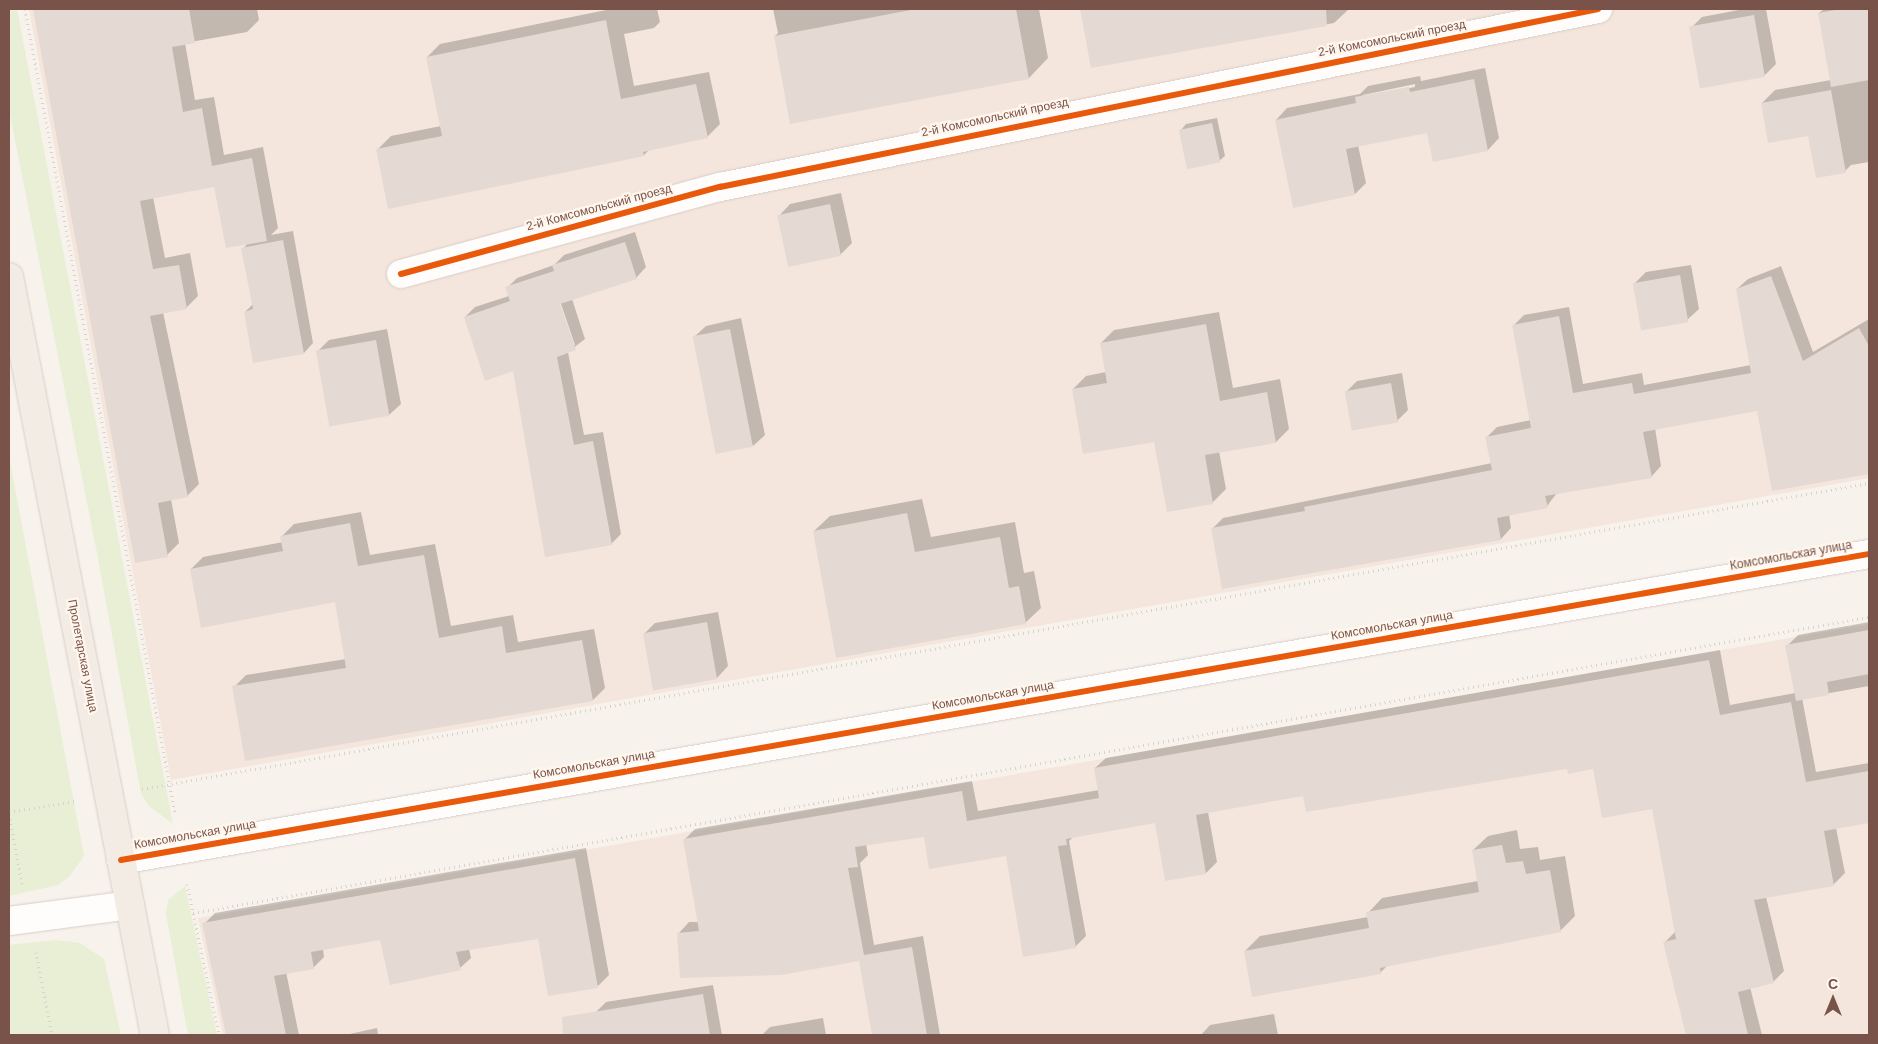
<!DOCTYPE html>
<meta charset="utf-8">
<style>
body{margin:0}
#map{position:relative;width:1878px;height:1044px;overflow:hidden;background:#f8f2ec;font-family:Helvetica,sans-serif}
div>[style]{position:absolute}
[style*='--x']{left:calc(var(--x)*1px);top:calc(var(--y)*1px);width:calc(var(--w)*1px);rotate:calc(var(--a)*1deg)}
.residential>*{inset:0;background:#f4e6dc}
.green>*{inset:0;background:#e8efd5}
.shadow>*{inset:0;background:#0003}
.building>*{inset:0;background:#e5d9d3;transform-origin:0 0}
.path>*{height:3px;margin-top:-1.5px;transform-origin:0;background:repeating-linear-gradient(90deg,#dad0cd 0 1px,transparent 0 5px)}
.roads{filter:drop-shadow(0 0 1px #d7cdc8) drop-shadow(0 0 1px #d7cdc8)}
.minor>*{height:28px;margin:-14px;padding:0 14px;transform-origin:14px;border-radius:14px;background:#fefdfc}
.primary>*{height:28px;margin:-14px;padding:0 14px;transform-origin:14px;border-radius:14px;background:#f3ece5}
.cycleway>*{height:6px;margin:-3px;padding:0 3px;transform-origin:3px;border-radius:3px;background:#e8590c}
span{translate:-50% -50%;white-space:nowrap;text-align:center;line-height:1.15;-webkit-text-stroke:4.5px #fff6ed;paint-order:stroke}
.street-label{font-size:12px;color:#795349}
.frame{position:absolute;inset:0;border:10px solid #795349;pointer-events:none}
.north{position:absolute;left:1808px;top:974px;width:50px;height:50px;-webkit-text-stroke:4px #fff6ed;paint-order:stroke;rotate:0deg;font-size:14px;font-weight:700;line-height:20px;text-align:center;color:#795349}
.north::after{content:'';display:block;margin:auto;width:18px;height:22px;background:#795349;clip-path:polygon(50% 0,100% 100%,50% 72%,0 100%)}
</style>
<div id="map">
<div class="residential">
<div style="clip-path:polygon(29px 9px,1869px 9px,1869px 478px,171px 780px)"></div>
<div style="clip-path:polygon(1869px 624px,1869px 1035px,223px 1035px,198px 918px)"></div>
</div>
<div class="green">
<div style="clip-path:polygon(9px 9px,17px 9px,173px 824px,149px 806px,141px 794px,97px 553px,9px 110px)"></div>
<div style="clip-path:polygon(9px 456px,84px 856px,69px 877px,58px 885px,9px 896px)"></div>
<div style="clip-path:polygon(185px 886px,217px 1035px,188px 1035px,166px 914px,168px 900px)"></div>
<div style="clip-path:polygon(56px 940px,80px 943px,104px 959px,121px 1035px,9px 1035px,9px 945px)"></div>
</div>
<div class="shadow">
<div style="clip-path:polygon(34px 9px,257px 9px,259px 20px,247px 32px,185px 43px,195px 100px,214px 97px,224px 155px,263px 147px,278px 228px,271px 235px,293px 231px,313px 343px,304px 353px,245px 312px,253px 304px,243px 249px,248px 243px,215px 186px,153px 197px,165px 258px,190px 253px,198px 296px,186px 308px,163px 312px,199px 484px,187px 496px,171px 499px,179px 543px,167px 555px,136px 561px)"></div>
<div style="clip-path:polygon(611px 9px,657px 9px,660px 22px,654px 28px,624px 34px,634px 86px,709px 72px,720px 124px,707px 137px,650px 149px,644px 155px,378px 149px,391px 136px,441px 126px,427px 57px,440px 44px)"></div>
<div style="clip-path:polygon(773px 9px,1039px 9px,1048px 58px,1029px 78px,775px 36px,778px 33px)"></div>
<div style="clip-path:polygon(1081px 9px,1349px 9px,1334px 23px,1092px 66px)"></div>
<div style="clip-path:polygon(1744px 9px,1766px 9px,1776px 64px,1765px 75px,1701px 86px,1691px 28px,1702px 17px)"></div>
<div style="clip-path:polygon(1824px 9px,1869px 9px,1869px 162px,1851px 165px,1845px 171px,1809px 134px,1762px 103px,1775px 90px,1831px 80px,1819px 13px)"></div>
<div style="clip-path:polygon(evenodd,1485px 68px,1499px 138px,1488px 150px,1428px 131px,1358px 145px,1366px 183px,1355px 194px,1276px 120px,1287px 108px,1360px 94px,1368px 86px,1420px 76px,1421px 81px,1485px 68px,1415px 84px,1415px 87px,1360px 98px,1363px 95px,1415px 84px)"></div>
<div style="clip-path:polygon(1217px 118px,1225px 156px,1219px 161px,1181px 130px,1186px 124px)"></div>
<div style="clip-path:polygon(841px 193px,852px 243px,840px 255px,779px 216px,790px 204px)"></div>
<div style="clip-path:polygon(evenodd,635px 232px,646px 267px,636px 278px,572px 299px,585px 339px,568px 352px,584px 435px,603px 432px,621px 534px,611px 544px,514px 370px,465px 317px,475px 307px,509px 296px,507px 288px,517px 278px,554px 265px,564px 255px,635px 232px,557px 298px,559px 298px,575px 345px,573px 345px,557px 298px)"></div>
<div style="clip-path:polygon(1691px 265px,1699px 309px,1687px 320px,1634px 284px,1646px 272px)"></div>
<div style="clip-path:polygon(1781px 266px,1813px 352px,1869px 319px,1869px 473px,1773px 490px,1758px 409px,1655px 428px,1661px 466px,1651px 477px,1557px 493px,1547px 506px,1509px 514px,1511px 528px,1501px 539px,1213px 528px,1223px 518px,1492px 463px,1487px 437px,1497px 427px,1531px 420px,1514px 325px,1524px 315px,1569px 307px,1583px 384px,1642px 373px,1644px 385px,1751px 365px,1737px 289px,1748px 279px)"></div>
<div style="clip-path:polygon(1219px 312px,1233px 388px,1280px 379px,1289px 429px,1276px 442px,1219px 451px,1226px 489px,1213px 502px,1168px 510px,1155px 440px,1073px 389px,1086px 376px,1106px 372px,1101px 343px,1114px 330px)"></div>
<div style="clip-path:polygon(741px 318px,765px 435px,753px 446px,694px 337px,706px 326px)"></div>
<div style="clip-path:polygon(387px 329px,401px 404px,389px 415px,318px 351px,329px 340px)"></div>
<div style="clip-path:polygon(1402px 373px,1408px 410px,1397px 421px,1346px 392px,1357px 381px)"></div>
<div style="clip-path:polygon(922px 499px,931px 537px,1015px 522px,1024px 573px,1034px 571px,1041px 608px,1025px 623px,814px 531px,830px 516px)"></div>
<div style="clip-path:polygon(361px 512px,370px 555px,435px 544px,451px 626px,513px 615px,518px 642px,594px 629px,605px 688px,593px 700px,234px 687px,246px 675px,346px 659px,336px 601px,191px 569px,203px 557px,283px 542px,282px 536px,294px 524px)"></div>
<div style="clip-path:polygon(718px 612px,728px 666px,717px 678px,644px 634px,655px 623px)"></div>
<div style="clip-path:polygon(1869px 622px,1869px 686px,1802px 698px,1816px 772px,1869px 763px,1869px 822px,1836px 828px,1845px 873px,1834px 884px,1766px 897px,1784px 971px,1773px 982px,1750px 987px,1762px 1035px,1687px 1035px,1665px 942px,1676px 931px,1653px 808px,1594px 768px,1568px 767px,1304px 795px,1208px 812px,1217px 862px,1206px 873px,1166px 879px,1156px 821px,1074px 836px,1069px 841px,1086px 936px,1075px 947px,1007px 854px,925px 836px,866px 844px,868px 855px,860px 863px,874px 945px,923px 936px,940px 1035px,873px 1035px,860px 960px,679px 933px,689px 922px,699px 922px,684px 840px,695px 829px,972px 781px,978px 811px,1099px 790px,1095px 768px,1106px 758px,1720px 650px,1730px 705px,1795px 693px,1787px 646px,1798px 635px)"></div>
<div style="clip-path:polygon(1517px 830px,1520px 849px,1538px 847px,1540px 860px,1565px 856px,1575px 916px,1560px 931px,1388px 965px,1380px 973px,1245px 951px,1260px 936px,1368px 917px,1368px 913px,1382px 898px,1478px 881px,1473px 850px,1488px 836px)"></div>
<div style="clip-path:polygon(586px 848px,609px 975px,598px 986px,540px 937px,469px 949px,471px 958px,460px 968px,381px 938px,323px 949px,324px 957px,313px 968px,286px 972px,299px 1035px,227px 1035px,204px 924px,215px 913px)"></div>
<div style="clip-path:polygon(713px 985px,722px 1035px,669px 1035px,669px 1032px,598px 1035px,596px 1012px,606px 1002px)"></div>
<div style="clip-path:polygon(1274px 1014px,1278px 1035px,1201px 1035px,1210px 1025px)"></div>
<div style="clip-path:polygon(823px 1018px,826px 1035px,762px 1035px,770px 1027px)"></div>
<div style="clip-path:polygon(377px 1028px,378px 1035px,345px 1035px)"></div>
</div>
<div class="building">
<div style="clip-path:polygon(33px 9px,189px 9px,195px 43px,172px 47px,183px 112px,202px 108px,212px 166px,252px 158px,267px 241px,226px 248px,214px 187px,140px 201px,153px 269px,179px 265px,187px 309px,150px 316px,188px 497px,158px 503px,168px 557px,135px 563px)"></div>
<div style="clip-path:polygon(916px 9px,1016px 9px,1029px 79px,790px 124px,774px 36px)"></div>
<div style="clip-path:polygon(1080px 9px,1326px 9px,1327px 26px,1091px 68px)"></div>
<div style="clip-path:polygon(1841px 9px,1869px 9px,1869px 80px,1831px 87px,1818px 13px)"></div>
<div style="left:1754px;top:15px;width:63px;height:66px;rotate:80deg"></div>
<div style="clip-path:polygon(606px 20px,621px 99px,696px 84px,708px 138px,643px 152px,644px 156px,388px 209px,376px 149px,442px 136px,426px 57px)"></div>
<div style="clip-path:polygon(1474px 79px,1488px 151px,1433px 162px,1427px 133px,1346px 149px,1355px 195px,1293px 208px,1275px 120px,1356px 103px,1355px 97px,1409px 87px,1410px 92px)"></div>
<div style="clip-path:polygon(1831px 90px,1846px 173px,1816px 178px,1808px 136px,1768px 143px,1761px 103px)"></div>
<div style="left:1212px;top:123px;width:40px;height:34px;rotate:78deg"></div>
<div style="left:830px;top:204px;width:53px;height:54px;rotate:78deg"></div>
<div style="clip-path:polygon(283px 240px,304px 354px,253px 363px,244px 312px,253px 309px,241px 248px)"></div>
<div style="clip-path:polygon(625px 242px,637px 279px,560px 304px,576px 350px,557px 357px,574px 445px,593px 441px,612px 545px,545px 557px,513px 371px,485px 381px,464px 317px,510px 301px,505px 287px,554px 271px,552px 265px)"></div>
<div style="left:1680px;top:275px;width:48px;height:48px;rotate:80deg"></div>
<div style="clip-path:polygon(1771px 276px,1803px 361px,1859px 328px,1869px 346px,1869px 474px,1772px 491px,1757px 411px,1643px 432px,1652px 478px,1545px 496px,1548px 508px,1497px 518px,1501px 540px,1222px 589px,1211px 528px,1305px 511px,1304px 507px,1492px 470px,1485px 437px,1531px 428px,1512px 325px,1559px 316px,1573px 393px,1632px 383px,1634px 394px,1751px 373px,1736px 289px)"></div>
<div style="clip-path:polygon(1206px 324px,1220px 401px,1267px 392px,1276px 443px,1205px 455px,1213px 504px,1167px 512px,1154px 442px,1083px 454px,1072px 389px,1107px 383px,1100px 343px)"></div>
<div style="left:730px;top:329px;width:120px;height:38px;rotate:79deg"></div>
<div style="left:376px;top:340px;width:77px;height:61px;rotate:80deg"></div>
<div style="left:1391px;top:383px;width:40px;height:47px;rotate:80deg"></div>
<div style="clip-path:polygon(907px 513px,915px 552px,1000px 537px,1009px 588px,1019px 586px,1026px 624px,836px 658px,813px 531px)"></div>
<div style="clip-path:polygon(350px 523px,358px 566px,424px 555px,439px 638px,502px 626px,506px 653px,582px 640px,593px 701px,245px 761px,232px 686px,346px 668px,335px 602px,201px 628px,190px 569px,283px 551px,280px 536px)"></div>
<div style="left:707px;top:622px;width:58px;height:65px;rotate:80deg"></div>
<div style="clip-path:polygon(1869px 630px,1869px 674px,1827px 682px,1829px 695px,1796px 701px,1785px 645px)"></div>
<div style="clip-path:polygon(1709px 660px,1720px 715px,1791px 702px,1806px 782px,1869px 771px,1869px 823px,1824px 831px,1834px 886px,1754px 900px,1774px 983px,1738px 992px,1748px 1035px,1686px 1035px,1663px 942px,1676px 939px,1652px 809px,1602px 818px,1593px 769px,1568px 774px,1567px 769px,1306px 812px,1303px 796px,1196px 815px,1206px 874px,1165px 881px,1155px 823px,1066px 839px,1067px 845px,1058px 846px,1076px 948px,1023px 957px,1006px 856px,929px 869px,924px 837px,855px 847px,858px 867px,848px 868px,864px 955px,912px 947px,927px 1035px,872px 1035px,859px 961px,781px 975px,680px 978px,677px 933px,699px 931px,683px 839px,962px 791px,967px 821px,1099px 798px,1094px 768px)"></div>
<div style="clip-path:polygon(1502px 845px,1506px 863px,1523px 861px,1526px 874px,1550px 870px,1561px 932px,1380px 968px,1381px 974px,1252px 997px,1244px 951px,1369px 928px,1366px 912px,1479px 892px,1472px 850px)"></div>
<div style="clip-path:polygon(575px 858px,598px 988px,548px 996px,538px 939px,456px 952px,461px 970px,390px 985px,380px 940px,311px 952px,314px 969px,274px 976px,286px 1035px,226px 1035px,202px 923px)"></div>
<div style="clip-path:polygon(703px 994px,710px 1035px,563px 1035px,562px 1017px)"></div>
</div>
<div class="path">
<div style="--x:25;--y:9;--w:819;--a:79.44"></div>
<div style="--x:142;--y:789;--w:1754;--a:-10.05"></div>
<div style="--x:9;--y:812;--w:67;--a:-9.5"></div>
<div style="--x:9;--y:814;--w:72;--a:79.6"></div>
<div style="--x:187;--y:884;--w:154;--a:78"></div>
<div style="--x:193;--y:913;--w:1702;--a:-10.02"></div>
<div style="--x:36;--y:952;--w:85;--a:79.1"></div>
</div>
<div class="roads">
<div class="minor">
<div style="--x:401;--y:274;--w:331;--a:-15.3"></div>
<div style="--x:720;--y:187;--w:896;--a:-11.46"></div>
<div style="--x:121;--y:860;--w:1775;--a:-9.93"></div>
<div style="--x:9;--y:921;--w:122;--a:-7.5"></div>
</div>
<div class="primary">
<div style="--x:9;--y:277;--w:772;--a:79.1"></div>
</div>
</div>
<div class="cycleway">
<div style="--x:401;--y:274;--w:331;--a:-15.3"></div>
<div style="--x:720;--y:187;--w:896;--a:-11.46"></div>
<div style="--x:121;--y:860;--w:1775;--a:-9.93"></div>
</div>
<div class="street-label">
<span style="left:1392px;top:39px;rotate:-11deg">2-й Комсомольский проезд</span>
<span style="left:995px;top:118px;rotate:-12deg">2-й Комсомольский проезд</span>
<span style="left:599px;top:208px;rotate:-15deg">2-й Комсомольский проезд</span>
<span style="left:1791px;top:556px;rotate:-10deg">Комсомольская улица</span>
<span style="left:1392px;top:626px;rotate:-10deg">Комсомольская улица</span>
<span style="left:82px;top:656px;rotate:79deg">Пролетарская улица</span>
<span style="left:993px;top:696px;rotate:-10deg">Комсомольская улица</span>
<span style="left:594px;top:765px;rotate:-10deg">Комсомольская улица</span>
<span style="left:195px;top:835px;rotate:-10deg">Комсомольская улица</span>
</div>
<div class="frame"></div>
<div class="north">С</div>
</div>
